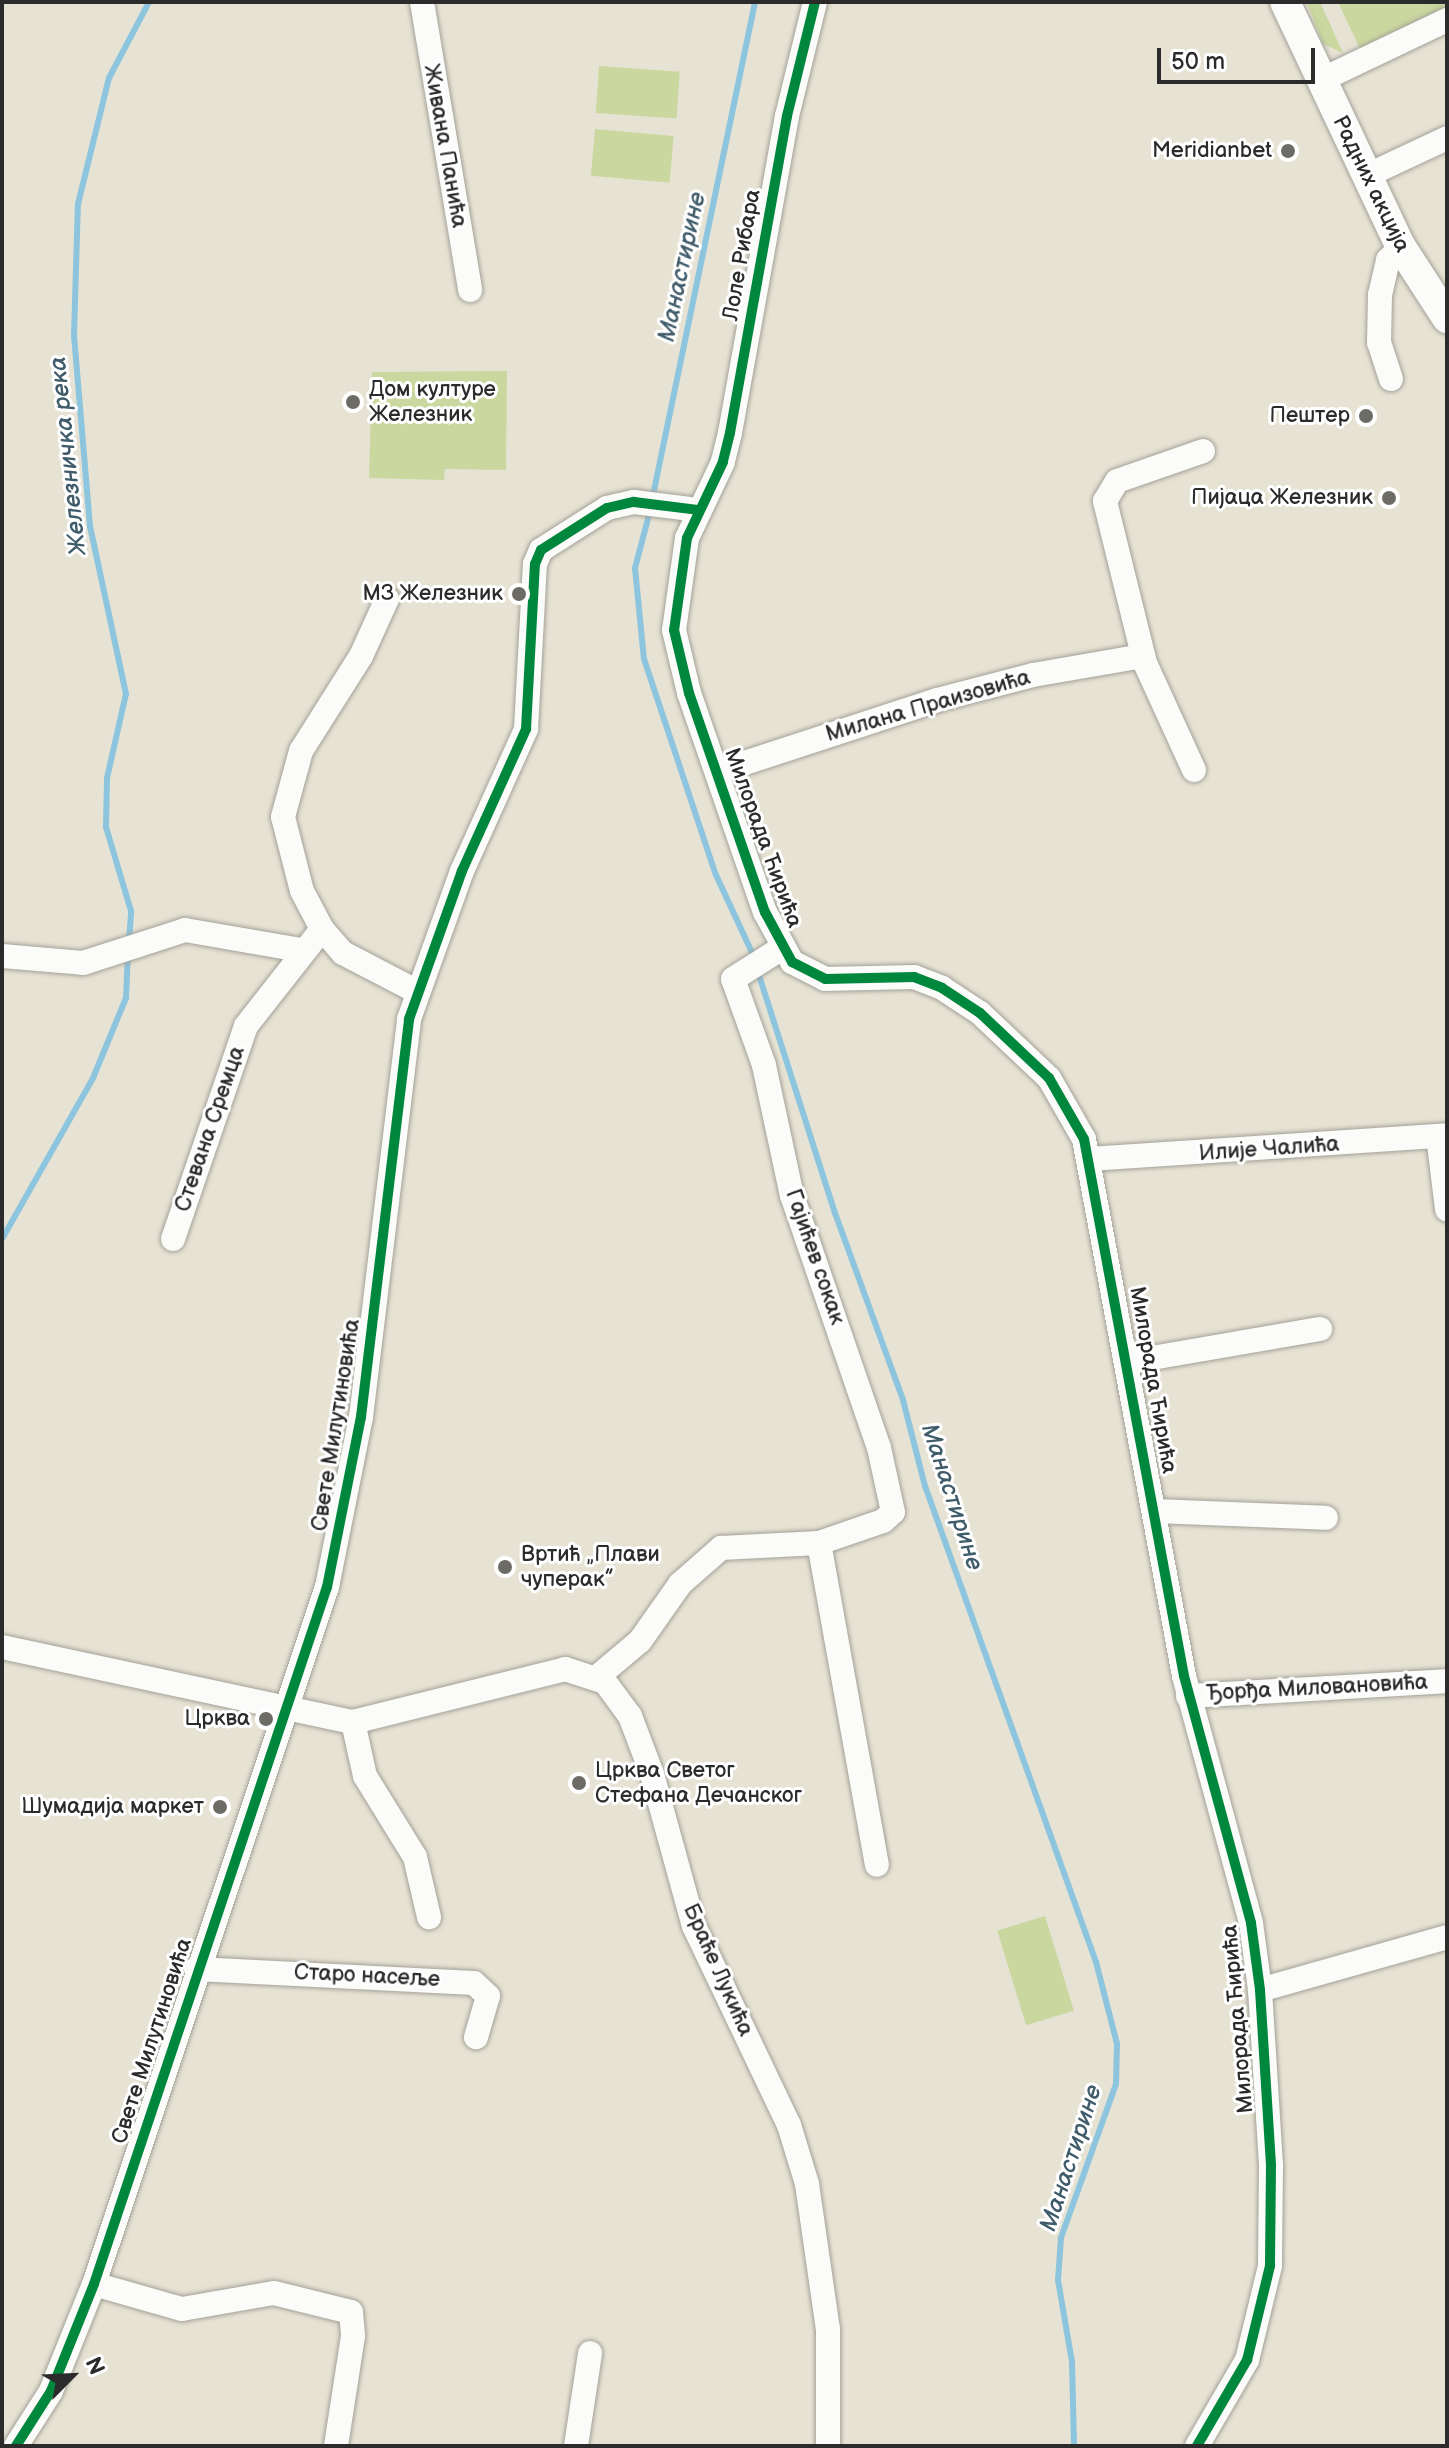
<!DOCTYPE html>
<meta charset="utf-8">
<style>
body{margin:0}
#map{position:relative;width:1449px;height:2448px;overflow:hidden;background:#e7e3d4;font-family:"Balsamiq Sans",sans-serif}
div>[style]{position:absolute}
[style*='--x']{left:calc(var(--x)*1px);top:calc(var(--y)*1px);width:calc(var(--w)*1px);rotate:calc(var(--a)*1deg)}
.green>*{inset:0;background:#cad79f;transform-origin:0 0}
.stream>*{height:6px;margin:-3px;padding:0 3px;transform-origin:3px;border-radius:3px;background:#8dc4de}
.roads{filter:drop-shadow(0 0 2px #a3a198) drop-shadow(0 0 2px #a3a198)}
.minor>*{height:24px;margin:-12px;padding:0 12px;transform-origin:12px;border-radius:12px;background:#fbfbf9}
.major>*{height:30px;margin:-15px;padding:0 15px;transform-origin:15px;border-radius:15px;background:#fbfbf9}
.cycleway>*{height:10px;margin:-5px;padding:0 5px;transform-origin:5px;border-radius:5px;background:#00873e}
.dots>*{width:22px;height:22px;translate:-50% -50%;box-sizing:border-box;border:4px solid #fff;border-radius:50%}
span{translate:-50% -50%;white-space:nowrap;text-align:center;line-height:1.15;-webkit-text-stroke:6px #fff;paint-order:stroke}
.street-label{font-size:22px;color:#2b2b2b}
.poi-label{font-size:22px;color:#2b2b2b}
.right{translate:-100% -50%;text-align:right}
.left{translate:0 -50%;text-align:left}
.water-label{font-size:24px;color:#405c6b;font-style:italic}
.frame{position:absolute;inset:0;border:4px solid #2b2b2b;pointer-events:none}
.north{position:absolute;left:32px;top:2336px;width:80px;height:80px;-webkit-text-stroke:6px #fff;paint-order:stroke;rotate:66deg;font-size:22px;font-weight:700;line-height:32px;text-align:center;color:#2b2b2b}
.north::after{content:'';display:block;margin:auto;width:28px;height:36px;background:#2b2b2b;clip-path:polygon(50% 0,100% 100%,50% 72%,0 100%)}
.scale{position:absolute;left:1157px;top:48px;width:158px;height:36px;box-sizing:border-box;border:4px solid #2b2b2b;border-top:0;padding-left:10px;font-size:24px;line-height:28px;white-space:nowrap;color:#2b2b2b;-webkit-text-stroke:6px #fff;paint-order:stroke}
</style>
<div id="map">
<div class="green">
<div style="clip-path:polygon(1320px 2px,1343px 53px,1323px 44px,1307px 3px)"></div>
<div style="clip-path:polygon(1338px 2px,1447px 2px,1447px 11px,1362px 53px)"></div>
<div style="left:599px;top:66px;width:81px;height:47px;rotate:4deg"></div>
<div style="left:595px;top:129px;width:79px;height:47px;rotate:5deg"></div>
<div style="clip-path:polygon(507px 371px,506px 470px,445px 469px,444px 480px,369px 478px,372px 372px)"></div>
<div style="left:1045px;top:1916px;width:99px;height:50px;rotate:73deg"></div>
</div>
<div class="stream">
<div style="--x:652;--y:500;--w:509;--a:-78.31"></div>
<div style="--x:650;--y:511;--w:59;--a:104.7"></div>
<div style="--x:635;--y:568;--w:91;--a:84.4"></div>
<div style="--x:644;--y:659;--w:228;--a:71.6"></div>
<div style="--x:716;--y:875;--w:90;--a:65.1"></div>
<div style="--x:129;--y:942;--w:31;--a:-86"></div>
<div style="--x:131;--y:911;--w:88;--a:-106.6"></div>
<div style="--x:106;--y:827;--w:49;--a:-88.8"></div>
<div style="--x:107;--y:778;--w:86;--a:-77.3"></div>
<div style="--x:126;--y:694;--w:172;--a:-102.1"></div>
<div style="--x:90;--y:526;--w:191;--a:-94.8"></div>
<div style="--x:74;--y:336;--w:132;--a:-88.3"></div>
<div style="--x:78;--y:204;--w:130;--a:-76.2"></div>
<div style="--x:109;--y:78;--w:86;--a:-62.2"></div>
<div style="--x:758;--y:972;--w:253;--a:72.3"></div>
<div style="--x:835;--y:1213;--w:199;--a:70"></div>
<div style="--x:903;--y:1400;--w:89;--a:75.7"></div>
<div style="--x:925;--y:1486;--w:506;--a:70.24"></div>
<div style="--x:1096;--y:1962;--w:85;--a:75.6"></div>
<div style="--x:1117;--y:2044;--w:40;--a:91.4"></div>
<div style="--x:1116;--y:2084;--w:164;--a:109.7"></div>
<div style="--x:1061;--y:2238;--w:42;--a:94.1"></div>
<div style="--x:1058;--y:2280;--w:83;--a:80.3"></div>
<div style="--x:1072;--y:2362;--w:84;--a:88.6"></div>
<div style="--x:2;--y:1239;--w:185;--a:-60.5"></div>
<div style="--x:93;--y:1078;--w:87;--a:-67.6"></div>
<div style="--x:126;--y:998;--w:45;--a:-87.5"></div>
</div>
<div class="roads">
<div class="minor">
<div style="--x:422;--y:2;--w:292;--a:80.5"></div>
<div style="--x:815;--y:2;--w:117;--a:103.8"></div>
<div style="--x:787;--y:116;--w:322;--a:100.2"></div>
<div style="--x:730;--y:433;--w:30;--a:104"></div>
<div style="--x:723;--y:462;--w:84;--a:115.3"></div>
<div style="--x:687;--y:538;--w:93;--a:98"></div>
<div style="--x:674;--y:630;--w:65;--a:76.6"></div>
<div style="--x:689;--y:693;--w:232;--a:70.9"></div>
<div style="--x:765;--y:912;--w:57;--a:61.6"></div>
<div style="--x:792;--y:962;--w:37;--a:27"></div>
<div style="--x:825;--y:979;--w:89;--a:-1.3"></div>
<div style="--x:914;--y:977;--w:30;--a:21"></div>
<div style="--x:942;--y:988;--w:45;--a:33.3"></div>
<div style="--x:980;--y:1013;--w:95;--a:43.3"></div>
<div style="--x:1049;--y:1078;--w:70;--a:60.2"></div>
<div style="--x:1084;--y:1139;--w:546;--a:79.45"></div>
<div style="--x:1184;--y:1676;--w:256;--a:74.8"></div>
<div style="--x:1251;--y:1923;--w:68;--a:82.3"></div>
<div style="--x:1260;--y:1990;--w:176;--a:86.4"></div>
<div style="--x:1271;--y:2166;--w:100;--a:90.6"></div>
<div style="--x:1270;--y:2266;--w:97;--a:103.7"></div>
<div style="--x:1247;--y:2360;--w:99;--a:120.2"></div>
<div style="--x:1321;--y:80;--w:140;--a:-25.5"></div>
<div style="--x:1366;--y:176;--w:89;--a:-25.1"></div>
<div style="--x:1391;--y:379;--w:38;--a:-108"></div>
<div style="--x:1379;--y:343;--w:48;--a:-88.8"></div>
<div style="--x:1380;--y:295;--w:36;--a:-77"></div>
<div style="--x:1388;--y:260;--w:18;--a:-45"></div>
<div style="--x:387;--y:599;--w:63;--a:114.5"></div>
<div style="--x:361;--y:656;--w:112;--a:122.3"></div>
<div style="--x:301;--y:751;--w:68;--a:105.3"></div>
<div style="--x:283;--y:817;--w:76;--a:75.6"></div>
<div style="--x:302;--y:891;--w:43;--a:62.2"></div>
<div style="--x:322;--y:929;--w:32;--a:49"></div>
<div style="--x:343;--y:953;--w:82;--a:27.5"></div>
<div style="--x:1194;--y:770;--w:118;--a:-114.6"></div>
<div style="--x:1145;--y:663;--w:167;--a:-103.9"></div>
<div style="--x:1105;--y:501;--w:23;--a:-59"></div>
<div style="--x:1117;--y:481;--w:91;--a:-19.2"></div>
<div style="--x:717;--y:772;--w:231;--a:-18.1"></div>
<div style="--x:937;--y:700;--w:99;--a:-14.6"></div>
<div style="--x:1033;--y:675;--w:112;--a:-9.8"></div>
<div style="--x:2;--y:956;--w:81;--a:4.9"></div>
<div style="--x:83;--y:963;--w:107;--a:-17.9"></div>
<div style="--x:185;--y:930;--w:118;--a:9.8"></div>
<div style="--x:1438;--y:1136;--w:74;--a:83"></div>
<div style="--x:1090;--y:1159;--w:358;--a:-3.8"></div>
<div style="--x:173;--y:1239;--w:225;--a:-71.1"></div>
<div style="--x:246;--y:1026;--w:123;--a:-51.9"></div>
<div style="--x:1129;--y:1362;--w:194;--a:-9.8"></div>
<div style="--x:1155;--y:1511;--w:171;--a:2.3"></div>
<div style="--x:819;--y:1543;--w:327;--a:79.8"></div>
<div style="--x:2;--y:1647;--w:359;--a:12.1"></div>
<div style="--x:353;--y:1722;--w:219;--a:-14"></div>
<div style="--x:565;--y:1669;--w:42;--a:18"></div>
<div style="--x:605;--y:1682;--w:42;--a:53.7"></div>
<div style="--x:630;--y:1716;--w:62;--a:69.2"></div>
<div style="--x:652;--y:1774;--w:158;--a:74.6"></div>
<div style="--x:694;--y:1926;--w:221;--a:64.5"></div>
<div style="--x:789;--y:2125;--w:62;--a:73"></div>
<div style="--x:807;--y:2184;--w:147;--a:81.8"></div>
<div style="--x:828;--y:2329;--w:117;--a:90"></div>
<div style="--x:596;--y:1678;--w:57;--a:-40.1"></div>
<div style="--x:640;--y:1641;--w:70;--a:-54.9"></div>
<div style="--x:680;--y:1584;--w:55;--a:-41.3"></div>
<div style="--x:721;--y:1548;--w:98;--a:-2.9"></div>
<div style="--x:819;--y:1543;--w:68;--a:-19"></div>
<div style="--x:883;--y:1521;--w:13;--a:-42"></div>
<div style="--x:893;--y:1512;--w:66;--a:-102.3"></div>
<div style="--x:879;--y:1448;--w:267;--a:-109"></div>
<div style="--x:792;--y:1196;--w:134;--a:-102.1"></div>
<div style="--x:764;--y:1065;--w:91;--a:-109.8"></div>
<div style="--x:733;--y:979;--w:58;--a:-32.3"></div>
<div style="--x:1188;--y:1696;--w:259;--a:-3.3"></div>
<div style="--x:353;--y:1722;--w:55;--a:77.5"></div>
<div style="--x:365;--y:1776;--w:95;--a:58.3"></div>
<div style="--x:415;--y:1857;--w:62;--a:76.9"></div>
<div style="--x:196;--y:1969;--w:278;--a:2.9"></div>
<div style="--x:474;--y:1983;--w:19;--a:43"></div>
<div style="--x:488;--y:1996;--w:43;--a:106.3"></div>
<div style="--x:1260;--y:1990;--w:194;--a:-15.8"></div>
<div style="--x:94;--y:2284;--w:91;--a:15.9"></div>
<div style="--x:182;--y:2309;--w:93;--a:-9.9"></div>
<div style="--x:274;--y:2293;--w:79;--a:13.9"></div>
<div style="--x:351;--y:2312;--w:24;--a:85"></div>
<div style="--x:353;--y:2336;--w:111;--a:98.8"></div>
<div style="--x:16;--y:2446;--w:65;--a:-57.5"></div>
<div style="--x:51;--y:2391;--w:115;--a:-68.1"></div>
<div style="--x:94;--y:2284;--w:735;--a:-71.52"></div>
<div style="--x:327;--y:1587;--w:173;--a:-78.7"></div>
<div style="--x:361;--y:1417;--w:401;--a:-83.1"></div>
<div style="--x:409;--y:1019;--w:157;--a:-70.3"></div>
<div style="--x:462;--y:871;--w:156;--a:-65.7"></div>
<div style="--x:526;--y:729;--w:165;--a:-86.9"></div>
<div style="--x:535;--y:564;--w:15;--a:-67"></div>
<div style="--x:541;--y:550;--w:78;--a:-32.5"></div>
<div style="--x:607;--y:508;--w:28;--a:-13"></div>
<div style="--x:634;--y:502;--w:64;--a:7.1"></div>
<div style="--x:576;--y:2446;--w:94;--a:-81.4"></div>
</div>
<div class="major">
<div style="--x:1285;--y:2;--w:271;--a:64.7"></div>
<div style="--x:1401;--y:247;--w:85;--a:57.1"></div>
</div>
</div>
<div class="cycleway">
<div style="--x:815;--y:2;--w:117;--a:103.8"></div>
<div style="--x:787;--y:116;--w:322;--a:100.2"></div>
<div style="--x:730;--y:433;--w:30;--a:104"></div>
<div style="--x:723;--y:462;--w:84;--a:115.3"></div>
<div style="--x:687;--y:538;--w:93;--a:98"></div>
<div style="--x:674;--y:630;--w:65;--a:76.6"></div>
<div style="--x:689;--y:693;--w:232;--a:70.9"></div>
<div style="--x:765;--y:912;--w:57;--a:61.6"></div>
<div style="--x:792;--y:962;--w:37;--a:27"></div>
<div style="--x:825;--y:979;--w:89;--a:-1.3"></div>
<div style="--x:914;--y:977;--w:30;--a:21"></div>
<div style="--x:942;--y:988;--w:45;--a:33.3"></div>
<div style="--x:980;--y:1013;--w:95;--a:43.3"></div>
<div style="--x:1049;--y:1078;--w:70;--a:60.2"></div>
<div style="--x:1084;--y:1139;--w:546;--a:79.45"></div>
<div style="--x:1184;--y:1676;--w:256;--a:74.8"></div>
<div style="--x:1251;--y:1923;--w:68;--a:82.3"></div>
<div style="--x:1260;--y:1990;--w:176;--a:86.4"></div>
<div style="--x:1271;--y:2166;--w:100;--a:90.6"></div>
<div style="--x:1270;--y:2266;--w:97;--a:103.7"></div>
<div style="--x:1247;--y:2360;--w:99;--a:120.2"></div>
<div style="--x:16;--y:2446;--w:65;--a:-57.5"></div>
<div style="--x:51;--y:2391;--w:115;--a:-68.1"></div>
<div style="--x:94;--y:2284;--w:735;--a:-71.52"></div>
<div style="--x:327;--y:1587;--w:173;--a:-78.7"></div>
<div style="--x:361;--y:1417;--w:401;--a:-83.1"></div>
<div style="--x:409;--y:1019;--w:157;--a:-70.3"></div>
<div style="--x:462;--y:871;--w:156;--a:-65.7"></div>
<div style="--x:526;--y:729;--w:165;--a:-86.9"></div>
<div style="--x:535;--y:564;--w:15;--a:-67"></div>
<div style="--x:541;--y:550;--w:78;--a:-32.5"></div>
<div style="--x:607;--y:508;--w:28;--a:-13"></div>
<div style="--x:634;--y:502;--w:64;--a:7.1"></div>
</div>
<div class="dots">
<div style="left:1288px;top:151px;background:#6d6b66"></div>
<div style="left:353px;top:402px;background:#6d6b66"></div>
<div style="left:1366px;top:416px;background:#6d6b66"></div>
<div style="left:1389px;top:498px;background:#6d6b66"></div>
<div style="left:519px;top:594px;background:#6d6b66"></div>
<div style="left:505px;top:1567px;background:#6d6b66"></div>
<div style="left:266px;top:1719px;background:#6d6b66"></div>
<div style="left:579px;top:1783px;background:#6d6b66"></div>
<div style="left:220px;top:1807px;background:#6d6b66"></div>
</div>
<div class="street-label">
<span style="left:445px;top:146px;rotate:80deg">Живана Панића</span>
<span style="left:1371px;top:184px;rotate:64deg">Радних акција</span>
<span style="left:742px;top:255px;rotate:-80deg">Лоле Рибара</span>
<span style="left:928px;top:706px;rotate:-16deg">Милана Праизовића</span>
<span style="left:763px;top:838px;rotate:70deg">Милорада Ћирића</span>
<span style="left:210px;top:1129px;rotate:-71deg">Стевана Сремца</span>
<span style="left:1269px;top:1149px;rotate:-4deg">Илије Чалића</span>
<span style="left:815px;top:1257px;rotate:71deg">Гајићев сокак</span>
<span style="left:1153px;top:1380px;rotate:80deg">Милорада Ћирића</span>
<span style="left:336px;top:1425px;rotate:-81deg">Свете Милутиновића</span>
<span style="left:1317px;top:1688px;rotate:-3deg">Ђорђа Миловановића</span>
<span style="left:718px;top:1970px;rotate:66deg">Браће Лукића</span>
<span style="left:367px;top:1976px;rotate:3deg">Старо насеље</span>
<span style="left:1238px;top:2019px;rotate:-95deg">Милорада Ћирића</span>
<span style="left:152px;top:2041px;rotate:-72deg">Свете Милутиновића</span>
</div>
<div class="poi-label">
<span class="right" style="left:1272px;top:151px">Meridianbet</span>
<span class="left" style="left:369px;top:402px">Дом културе<br>Железник</span>
<span class="right" style="left:1350px;top:416px">Пештер</span>
<span class="right" style="left:1373px;top:498px">Пијаца Железник</span>
<span class="right" style="left:503px;top:594px">МЗ Железник</span>
<span class="left" style="left:521px;top:1567px">Вртић „Плави<br>чуперак”</span>
<span class="right" style="left:250px;top:1719px">Црква</span>
<span class="left" style="left:595px;top:1783px">Црква Светог<br>Стефана Дечанског</span>
<span class="right" style="left:204px;top:1807px">Шумадија маркет</span>
</div>
<div class="water-label">
<span style="left:682px;top:267px;rotate:-78deg">Манастирине</span>
<span style="left:68px;top:456px;rotate:-96deg">Железничка река</span>
<span style="left:952px;top:1497px;rotate:72deg">Манастирине</span>
<span style="left:1071px;top:2158px;rotate:-72deg">Манастирине</span>
</div>
<div class="frame"></div>
<div class="north">N</div>
<div class="scale">50 m</div>
</div>
